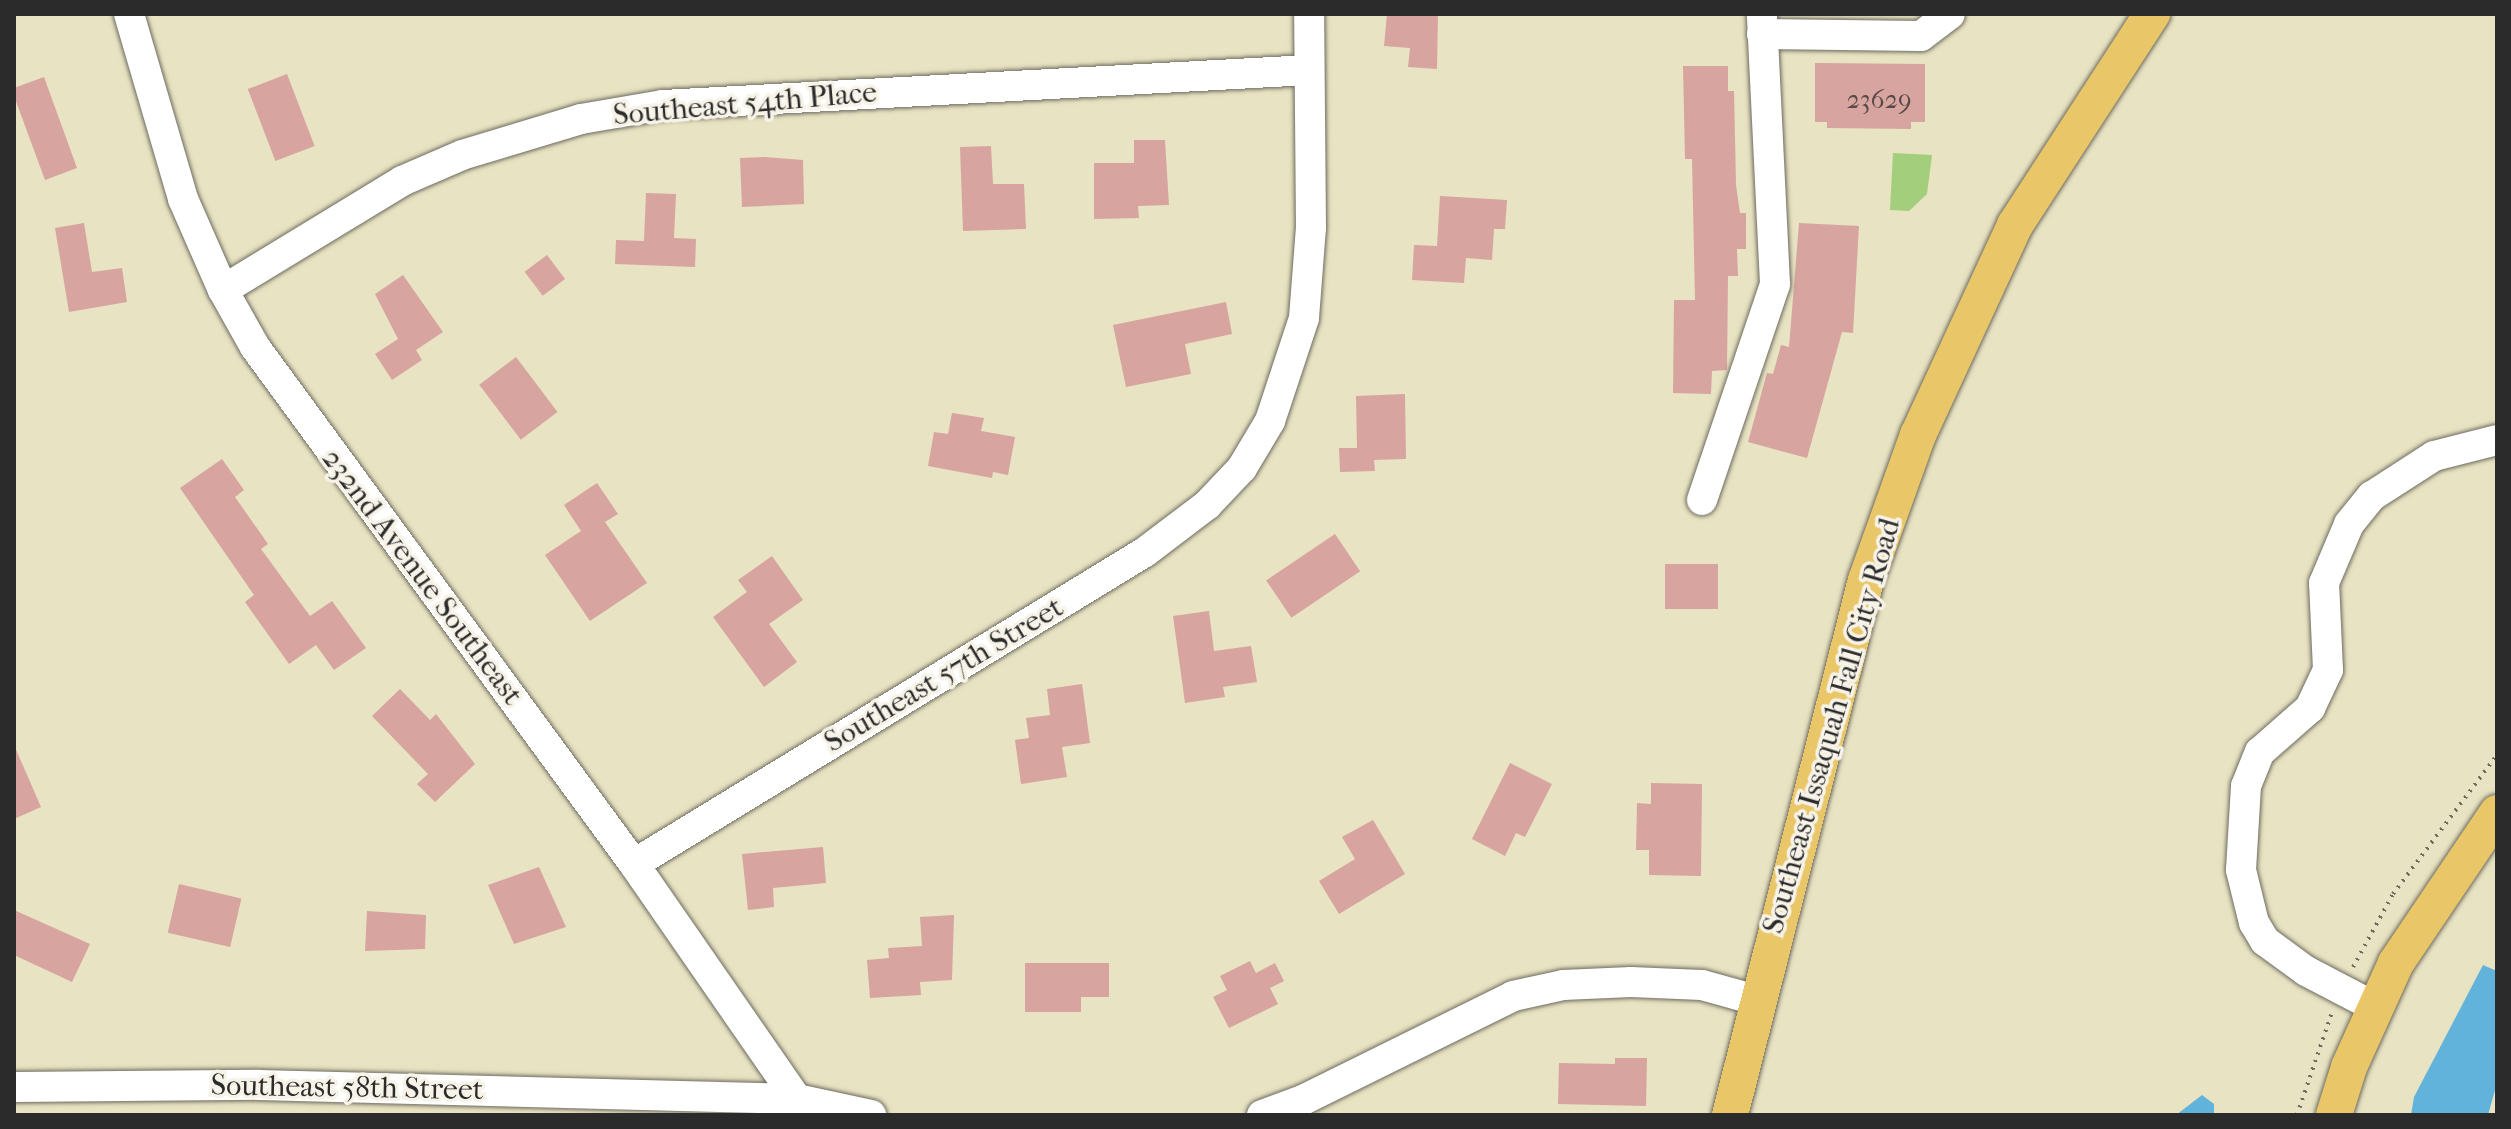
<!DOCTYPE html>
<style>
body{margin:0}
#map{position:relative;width:2511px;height:1129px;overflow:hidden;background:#e8e3c2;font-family:"IM FELL French Canon",serif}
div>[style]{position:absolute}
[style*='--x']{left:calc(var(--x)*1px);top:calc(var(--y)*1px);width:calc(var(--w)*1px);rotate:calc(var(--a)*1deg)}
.green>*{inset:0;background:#a3ce7b}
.water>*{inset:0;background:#61b3dc}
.building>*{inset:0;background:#d7a49f;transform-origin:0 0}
.path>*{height:4px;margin-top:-2px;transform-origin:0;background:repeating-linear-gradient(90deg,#6d6b60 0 2px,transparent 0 8px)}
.roads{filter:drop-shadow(0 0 2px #6d6b60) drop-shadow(0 0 2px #6d6b60)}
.minor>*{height:30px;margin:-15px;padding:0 15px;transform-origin:15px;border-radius:15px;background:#fff}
.major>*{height:36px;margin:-18px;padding:0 18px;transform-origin:18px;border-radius:18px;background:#e9c769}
span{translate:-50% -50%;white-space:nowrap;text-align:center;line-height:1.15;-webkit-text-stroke:7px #f7f3e8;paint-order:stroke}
.number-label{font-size:26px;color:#564948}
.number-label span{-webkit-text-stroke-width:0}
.street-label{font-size:30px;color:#2b2b2b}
.frame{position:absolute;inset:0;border:16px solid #2b2b2b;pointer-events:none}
</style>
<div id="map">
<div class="green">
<div style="clip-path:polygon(1893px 153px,1932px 155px,1927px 194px,1909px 211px,1890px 210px)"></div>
</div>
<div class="water">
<div style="clip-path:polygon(2483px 965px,2497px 971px,2497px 1083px,2488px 1115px,2411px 1115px,2414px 1097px)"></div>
<div style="clip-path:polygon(2202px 1095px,2214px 1104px,2214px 1115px,2176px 1115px)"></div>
</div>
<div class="building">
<div style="clip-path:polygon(1387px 14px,1438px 14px,1437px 69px,1408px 67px,1410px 48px,1384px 46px)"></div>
<div style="clip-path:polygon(1815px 63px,1925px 64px,1925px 122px,1911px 122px,1911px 129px,1827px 128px,1827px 122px,1815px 122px)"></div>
<div style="clip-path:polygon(1683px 66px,1728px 66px,1728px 91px,1734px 91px,1736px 185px,1740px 213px,1746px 213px,1746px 249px,1737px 249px,1738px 276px,1728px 276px,1727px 370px,1712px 371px,1711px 394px,1673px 393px,1674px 300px,1695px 300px,1692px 159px,1685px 159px)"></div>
<div style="left:287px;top:74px;width:77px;height:42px;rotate:69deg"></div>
<div style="clip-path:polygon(44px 77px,77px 168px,45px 180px,14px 96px,14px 88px)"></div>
<div style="clip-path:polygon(1134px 140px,1165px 140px,1169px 205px,1138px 206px,1139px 218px,1094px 219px,1094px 163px,1134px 163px)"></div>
<div style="clip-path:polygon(991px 146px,993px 184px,1024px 184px,1026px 229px,963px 231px,960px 147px)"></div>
<div style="clip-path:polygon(765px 157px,803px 160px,804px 204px,742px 207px,740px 158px)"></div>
<div style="clip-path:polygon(646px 193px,676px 194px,674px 238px,696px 239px,695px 267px,615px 264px,616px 240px,644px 241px)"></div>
<div style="clip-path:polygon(1440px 196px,1507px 200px,1505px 229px,1494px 229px,1492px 260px,1466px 258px,1464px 283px,1412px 280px,1414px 245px,1437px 246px)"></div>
<div style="clip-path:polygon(84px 223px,92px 272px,122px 268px,127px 302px,69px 312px,55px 228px)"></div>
<div style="clip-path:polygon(1799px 223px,1859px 226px,1853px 333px,1842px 332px,1807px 458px,1748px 442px,1767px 373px,1773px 374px,1781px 345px,1789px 347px)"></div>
<div style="left:547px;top:255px;width:30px;height:28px;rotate:53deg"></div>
<div style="clip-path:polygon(403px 275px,443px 332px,416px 350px,422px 360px,392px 380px,375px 354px,398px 339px,375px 294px)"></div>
<div style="clip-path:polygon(1226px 302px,1232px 334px,1185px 344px,1191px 374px,1126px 387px,1113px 325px)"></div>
<div style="left:516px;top:357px;width:69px;height:46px;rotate:53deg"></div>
<div style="clip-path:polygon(1405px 394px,1406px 459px,1374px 460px,1375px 471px,1340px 472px,1339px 448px,1357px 448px,1356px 396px)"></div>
<div style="clip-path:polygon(952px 413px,984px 418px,981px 431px,1015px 437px,1008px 475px,993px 472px,992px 478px,928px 466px,934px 432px,948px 434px)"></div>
<div style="clip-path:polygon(222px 459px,244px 490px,235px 497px,268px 544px,261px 549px,310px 616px,332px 601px,366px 648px,334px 670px,316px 645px,289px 664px,245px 602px,254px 595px,180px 488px)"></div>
<div style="clip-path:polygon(597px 483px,618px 514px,605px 522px,647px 583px,590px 621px,545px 555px,581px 531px,564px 505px)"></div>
<div style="left:1335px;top:534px;width:45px;height:83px;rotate:56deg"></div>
<div style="clip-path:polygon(772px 556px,803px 600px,769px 624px,797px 662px,764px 687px,713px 617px,747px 592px,738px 580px)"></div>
<div style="left:1665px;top:564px;width:53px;height:45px"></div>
<div style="clip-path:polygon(1209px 611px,1214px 651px,1251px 646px,1257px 682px,1223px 687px,1225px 697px,1185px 703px,1173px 616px)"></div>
<div style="clip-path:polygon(1082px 684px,1090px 743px,1062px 747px,1067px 777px,1021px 784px,1015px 740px,1029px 738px,1026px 718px,1050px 715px,1047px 689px)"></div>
<div style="clip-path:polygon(400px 689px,430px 720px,436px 714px,475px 764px,435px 802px,417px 784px,428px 774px,372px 716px)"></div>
<div style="clip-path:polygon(14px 745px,41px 807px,14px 819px)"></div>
<div style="clip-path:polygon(1510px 763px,1552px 784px,1525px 837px,1516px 833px,1505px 856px,1472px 839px)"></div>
<div style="clip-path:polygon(1651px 783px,1702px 784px,1701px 876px,1649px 875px,1649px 850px,1636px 850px,1637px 803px,1651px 804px)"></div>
<div style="clip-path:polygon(1373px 820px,1405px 874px,1339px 914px,1319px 881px,1355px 859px,1342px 837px)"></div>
<div style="clip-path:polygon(823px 847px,826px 883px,773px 888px,774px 907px,748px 910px,742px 854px)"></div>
<div style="clip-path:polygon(539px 867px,566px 927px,514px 944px,488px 885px)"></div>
<div style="left:179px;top:884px;width:64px;height:50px;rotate:13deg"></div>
<div style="clip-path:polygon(14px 910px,90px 944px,72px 982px,14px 955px)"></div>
<div style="clip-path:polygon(367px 911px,426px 915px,425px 949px,365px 951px)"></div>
<div style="clip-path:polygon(954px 915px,952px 980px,920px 982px,921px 995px,870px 998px,867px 960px,889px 958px,888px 948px,922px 946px,920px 917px)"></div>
<div style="clip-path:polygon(1250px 961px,1256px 973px,1275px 963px,1284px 981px,1270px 988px,1278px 1004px,1229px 1028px,1213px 997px,1227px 990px,1220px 976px)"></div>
<div style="clip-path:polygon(1025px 963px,1109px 963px,1109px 997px,1081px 997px,1081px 1012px,1025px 1012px)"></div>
<div style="clip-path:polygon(1615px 1058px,1647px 1058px,1646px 1106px,1558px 1104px,1559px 1063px,1615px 1064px)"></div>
</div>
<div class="path">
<div style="--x:2353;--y:967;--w:83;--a:-61.3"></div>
<div style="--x:2393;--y:894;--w:174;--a:-53.2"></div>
<div style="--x:2297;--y:1115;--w:106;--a:-71.2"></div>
</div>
<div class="roads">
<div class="minor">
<div style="--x:129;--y:14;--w:193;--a:73.7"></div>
<div style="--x:183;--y:199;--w:99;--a:66.3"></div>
<div style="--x:223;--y:290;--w:65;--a:60.7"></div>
<div style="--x:255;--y:347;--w:641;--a:53.76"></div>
<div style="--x:634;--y:864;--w:286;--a:55.3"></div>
<div style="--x:1762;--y:34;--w:159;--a:0.7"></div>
<div style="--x:1921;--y:36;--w:36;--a:-37"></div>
<div style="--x:223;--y:290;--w:210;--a:-31.3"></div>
<div style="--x:402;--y:181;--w:65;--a:-23.4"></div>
<div style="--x:462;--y:155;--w:124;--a:-16.8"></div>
<div style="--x:581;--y:119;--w:83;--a:-9.7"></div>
<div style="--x:663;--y:105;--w:647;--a:-3.1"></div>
<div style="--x:1702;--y:500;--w:228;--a:-71.3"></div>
<div style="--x:1775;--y:284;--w:270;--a:-92.8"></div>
<div style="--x:634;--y:864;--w:599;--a:-31.41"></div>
<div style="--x:1145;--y:552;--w:78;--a:-37.2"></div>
<div style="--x:1207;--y:505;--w:51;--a:-46.6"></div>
<div style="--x:1242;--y:468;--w:55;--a:-59.2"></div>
<div style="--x:1270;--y:421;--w:108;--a:-71.7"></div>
<div style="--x:1304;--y:318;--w:90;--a:-85.6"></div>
<div style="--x:1311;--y:228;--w:214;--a:-90.5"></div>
<div style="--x:2375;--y:1007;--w:78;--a:-152.4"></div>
<div style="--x:2306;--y:971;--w:51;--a:-143.8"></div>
<div style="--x:2265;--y:941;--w:21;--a:-121"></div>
<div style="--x:2254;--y:923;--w:55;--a:-103.8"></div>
<div style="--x:2241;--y:870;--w:84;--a:-86.6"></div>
<div style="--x:2246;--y:786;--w:37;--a:-68"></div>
<div style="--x:2260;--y:752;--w:67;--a:-41.3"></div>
<div style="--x:2310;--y:708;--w:42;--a:-64.7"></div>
<div style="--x:2328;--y:670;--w:87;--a:-92.6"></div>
<div style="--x:2324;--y:583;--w:64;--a:-67"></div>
<div style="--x:2349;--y:524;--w:36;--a:-51"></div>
<div style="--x:2372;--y:496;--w:74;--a:-32.8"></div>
<div style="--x:2434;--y:456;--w:65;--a:-14.3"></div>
<div style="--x:14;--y:1087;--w:245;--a:-0.5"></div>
<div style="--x:259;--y:1085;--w:538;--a:1.49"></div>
<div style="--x:797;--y:1099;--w:76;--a:12.2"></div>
<div style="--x:1262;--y:1115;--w:46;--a:-20.4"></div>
<div style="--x:1305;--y:1099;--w:232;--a:-26.3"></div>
<div style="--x:1513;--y:996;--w:51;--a:-12.4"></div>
<div style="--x:1563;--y:985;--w:68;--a:-2.5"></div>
<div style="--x:1631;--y:982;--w:71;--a:2.4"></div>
<div style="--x:1702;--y:985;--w:56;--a:15.5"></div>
</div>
<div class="major">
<div style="--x:1730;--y:1115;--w:552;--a:-75.74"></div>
<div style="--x:1866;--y:580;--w:154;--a:-70.3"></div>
<div style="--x:1918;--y:435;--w:231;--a:-65.2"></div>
<div style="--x:2015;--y:225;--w:252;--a:-57"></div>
<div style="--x:2334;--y:1115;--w:50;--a:-72.6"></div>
<div style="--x:2349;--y:1067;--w:114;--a:-65.7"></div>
<div style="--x:2396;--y:963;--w:181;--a:-56"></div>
</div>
</div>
<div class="number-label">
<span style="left:1879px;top:100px">23629</span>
</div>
<div class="street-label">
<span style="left:745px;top:104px;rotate:-5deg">Southeast 54th Place</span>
<span style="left:422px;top:577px;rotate:53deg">232nd Avenue Southeast</span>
<span style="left:944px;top:675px;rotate:-31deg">Southeast 57th Street</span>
<span style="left:1832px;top:726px;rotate:-74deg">Southeast Issaquah Fall City Road</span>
<span style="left:347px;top:1088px;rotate:1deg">Southeast 58th Street</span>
</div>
<div class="frame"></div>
</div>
